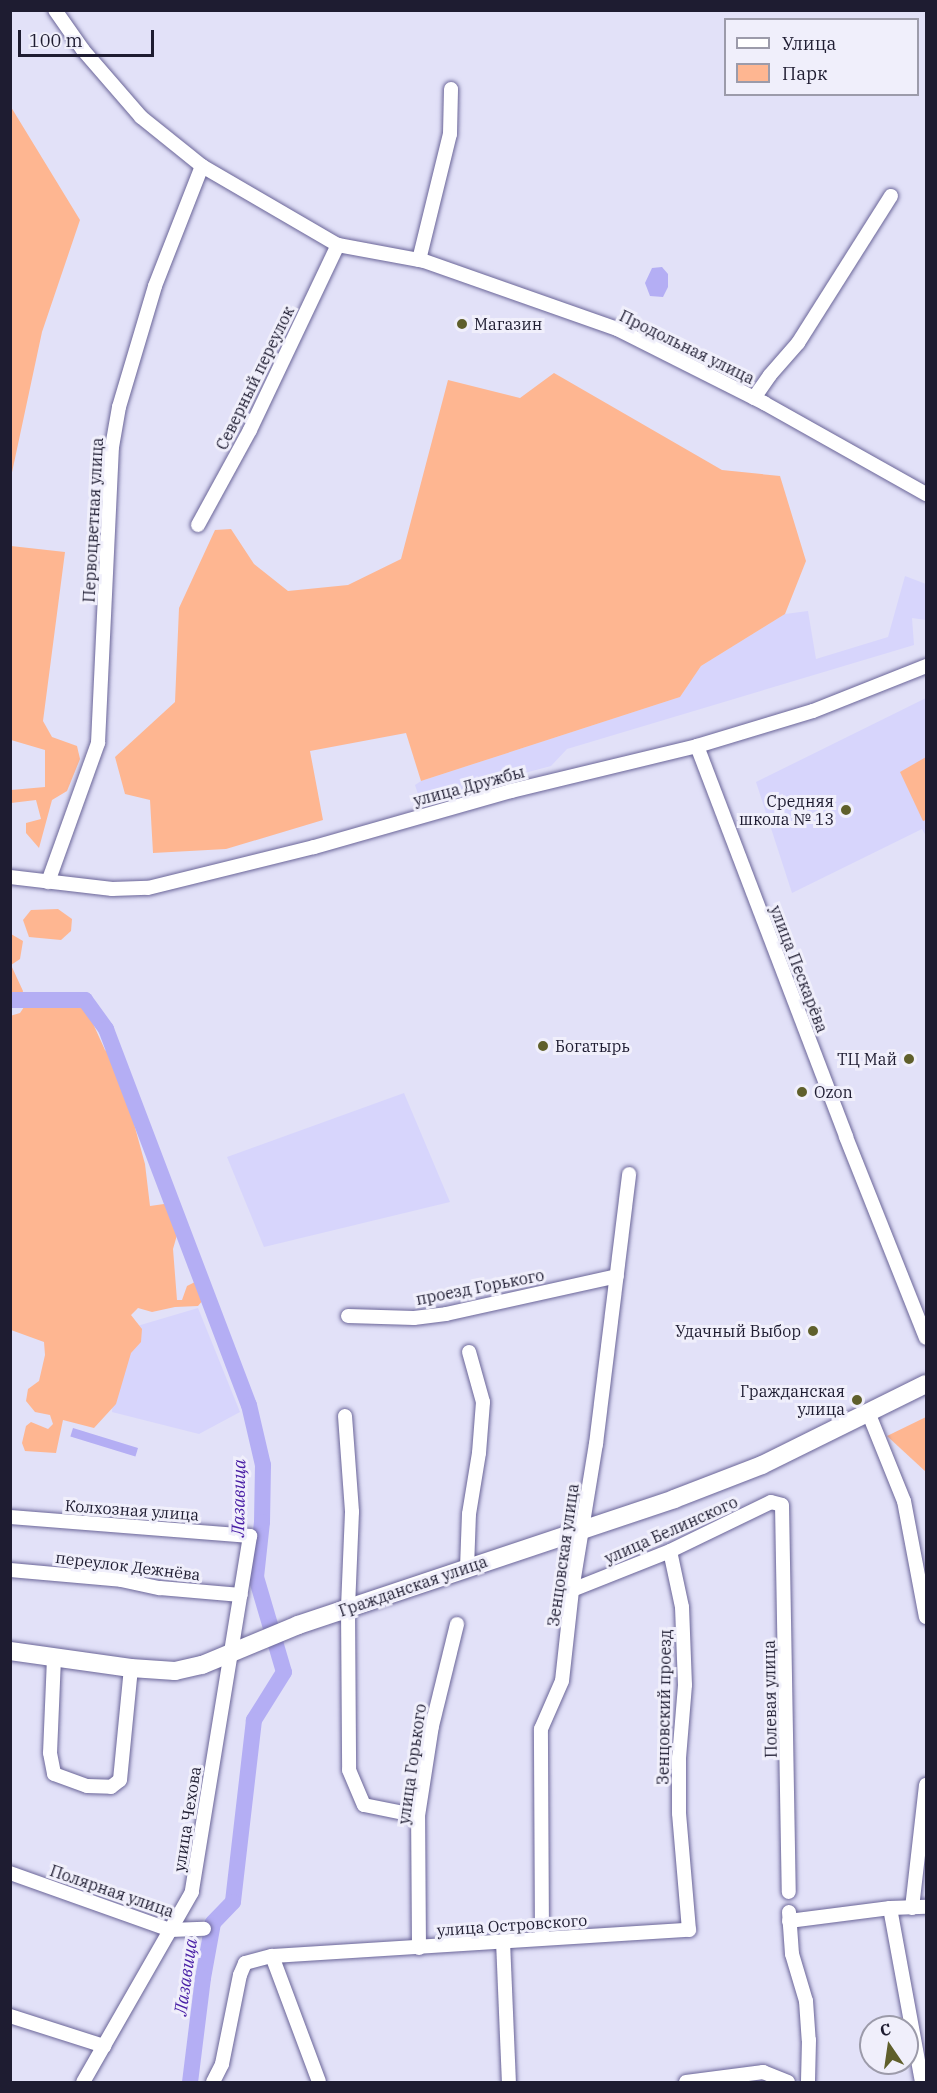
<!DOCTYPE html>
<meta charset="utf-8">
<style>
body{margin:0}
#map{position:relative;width:937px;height:2093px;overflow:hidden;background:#e2e1f8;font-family:"IBM Plex Serif",serif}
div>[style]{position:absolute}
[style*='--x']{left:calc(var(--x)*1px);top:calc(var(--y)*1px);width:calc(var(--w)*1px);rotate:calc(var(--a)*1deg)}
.built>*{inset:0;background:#d7d5fc}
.green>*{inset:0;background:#feb691}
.water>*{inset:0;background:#b4aef4;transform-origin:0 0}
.river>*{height:16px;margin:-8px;padding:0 8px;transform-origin:8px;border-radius:8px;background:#b4aef4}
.roads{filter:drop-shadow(0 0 2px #6a6598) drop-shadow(0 0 2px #6a6598)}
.minor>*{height:14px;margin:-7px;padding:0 7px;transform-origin:7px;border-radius:7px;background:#fff}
.major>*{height:18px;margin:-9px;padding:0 9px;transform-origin:9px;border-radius:9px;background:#fff}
.dots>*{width:16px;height:16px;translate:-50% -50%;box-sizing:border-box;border:3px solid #f0effb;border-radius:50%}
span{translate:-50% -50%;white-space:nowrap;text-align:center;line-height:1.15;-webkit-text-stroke:6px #f0effb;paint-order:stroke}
.poi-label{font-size:16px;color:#1e1c31}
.left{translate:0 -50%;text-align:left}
.right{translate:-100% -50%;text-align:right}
.street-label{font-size:16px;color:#1e1c31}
.water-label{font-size:18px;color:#481ea5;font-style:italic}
.frame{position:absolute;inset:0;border:12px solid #1e1c31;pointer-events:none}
.legend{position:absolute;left:724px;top:18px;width:195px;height:78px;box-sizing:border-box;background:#f0effb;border:2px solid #9c9baa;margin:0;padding:8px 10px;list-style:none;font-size:18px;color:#1e1c31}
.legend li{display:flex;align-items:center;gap:12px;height:30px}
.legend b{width:30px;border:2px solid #9c9baa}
.north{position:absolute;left:859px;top:2015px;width:60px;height:60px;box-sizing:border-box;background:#f0effb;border:2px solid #9c9baa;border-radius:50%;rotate:347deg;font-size:16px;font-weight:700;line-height:24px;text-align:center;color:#1e1c31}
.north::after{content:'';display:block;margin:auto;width:21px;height:27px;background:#5f5f2b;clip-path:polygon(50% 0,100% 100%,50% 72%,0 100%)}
.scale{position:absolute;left:18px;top:30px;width:136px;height:27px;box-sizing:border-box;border:3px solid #1e1c31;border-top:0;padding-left:8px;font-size:18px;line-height:21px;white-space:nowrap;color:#1e1c31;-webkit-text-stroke:4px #f0effb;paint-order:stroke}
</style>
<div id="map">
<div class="built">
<div style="clip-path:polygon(905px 576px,926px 584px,926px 620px,912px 618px,914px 645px,567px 749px,551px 766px,420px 800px,415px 785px,421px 781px,680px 697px,701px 666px,785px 614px,808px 611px,816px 659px,888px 637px)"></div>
<div style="clip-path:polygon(926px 698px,926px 836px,922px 829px,792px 893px,756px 782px)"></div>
<div style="clip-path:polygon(404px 1093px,450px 1202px,264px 1247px,227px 1157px)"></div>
<div style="clip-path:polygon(198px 1308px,240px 1412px,199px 1434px,112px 1412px,117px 1332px)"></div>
</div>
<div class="green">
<div style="clip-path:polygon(11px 107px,80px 220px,42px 332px,11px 477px)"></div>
<div style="clip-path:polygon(554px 373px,722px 470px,780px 476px,806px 561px,785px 614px,701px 666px,680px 697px,421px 781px,406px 733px,310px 751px,323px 820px,226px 849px,153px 853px,150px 800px,125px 794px,115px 757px,175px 702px,179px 608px,215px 530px,231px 529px,254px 564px,288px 591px,348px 585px,401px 559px,448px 380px,520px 398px)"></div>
<div style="clip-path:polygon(11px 546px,65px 552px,43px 721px,52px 737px,77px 746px,80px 759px,67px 791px,52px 800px,39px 848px,26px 833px,26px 823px,41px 819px,36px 800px,11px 803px,11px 790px,45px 787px,45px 750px,11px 740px)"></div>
<div style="clip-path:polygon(926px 757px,926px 820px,923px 821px,900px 772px)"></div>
<div style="clip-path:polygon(58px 909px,72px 919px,71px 931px,61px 940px,29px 937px,23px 920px,31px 910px)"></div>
<div style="clip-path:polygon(11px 934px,23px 941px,20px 959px,11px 965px,23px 991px,20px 1004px,11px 1008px)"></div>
<div style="clip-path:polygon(26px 1004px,38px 1006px,85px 1006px,105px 1050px,116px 1058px,145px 1164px,150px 1206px,164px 1204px,171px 1208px,177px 1235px,173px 1249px,177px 1300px,182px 1300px,187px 1286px,195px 1282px,203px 1289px,203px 1300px,198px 1306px,175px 1307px,152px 1312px,138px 1308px,131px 1315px,142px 1329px,141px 1342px,131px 1353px,116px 1404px,94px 1428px,63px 1420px,56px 1453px,25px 1451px,22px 1443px,26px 1426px,31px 1422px,48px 1429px,53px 1424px,50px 1415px,35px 1412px,26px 1401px,28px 1389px,39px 1381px,45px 1355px,44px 1342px,11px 1330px,10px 1016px,20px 1013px)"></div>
<div style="clip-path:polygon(926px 1417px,926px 1472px,887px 1436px)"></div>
</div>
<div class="water">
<div style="clip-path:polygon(662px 267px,668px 274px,668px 287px,663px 297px,650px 296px,645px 283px,652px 268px)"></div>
<div style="left:73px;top:1428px;width:68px;height:9px;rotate:17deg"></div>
</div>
<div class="river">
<div style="--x:10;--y:1000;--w:75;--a:0"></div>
<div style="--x:85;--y:1000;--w:36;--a:54"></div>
<div style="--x:106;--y:1029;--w:402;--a:69.2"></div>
<div style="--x:249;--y:1405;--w:62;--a:76.9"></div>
<div style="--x:263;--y:1465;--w:57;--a:91"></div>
<div style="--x:262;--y:1522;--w:55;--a:96.2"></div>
<div style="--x:256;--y:1577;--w:99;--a:73.6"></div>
<div style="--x:284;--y:1672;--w:57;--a:122"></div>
<div style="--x:254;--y:1720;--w:183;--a:96.6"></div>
<div style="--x:233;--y:1902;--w:29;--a:134"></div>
<div style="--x:213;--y:1923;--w:56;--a:100.3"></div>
<div style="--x:203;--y:1978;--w:105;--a:97.1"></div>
</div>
<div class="roads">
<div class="minor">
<div style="--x:55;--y:10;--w:49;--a:55"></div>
<div style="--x:83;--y:50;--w:89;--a:49.1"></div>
<div style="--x:141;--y:117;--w:78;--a:38.8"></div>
<div style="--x:202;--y:166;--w:157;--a:30.2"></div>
<div style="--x:338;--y:245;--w:87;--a:10.5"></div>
<div style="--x:424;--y:261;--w:205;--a:19.4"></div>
<div style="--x:617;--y:329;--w:165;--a:26.7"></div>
<div style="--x:764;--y:403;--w:186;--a:29.3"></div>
<div style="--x:419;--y:260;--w:130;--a:-76.2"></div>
<div style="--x:450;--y:134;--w:45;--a:-88.7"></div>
<div style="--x:754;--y:398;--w:28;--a:-55"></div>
<div style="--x:770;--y:375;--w:43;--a:-48.8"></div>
<div style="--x:798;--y:343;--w:174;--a:-57.7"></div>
<div style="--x:198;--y:525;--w:108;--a:-61.3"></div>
<div style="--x:250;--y:430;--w:205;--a:-64.6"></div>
<div style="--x:697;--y:746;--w:418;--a:69.1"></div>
<div style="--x:846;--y:1137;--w:216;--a:68.3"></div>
<div style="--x:10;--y:877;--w:103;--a:6.7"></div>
<div style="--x:112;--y:889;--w:36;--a:-2"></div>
<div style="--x:148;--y:888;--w:171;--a:-13.9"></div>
<div style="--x:314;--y:847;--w:205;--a:-15.9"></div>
<div style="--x:511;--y:791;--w:191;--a:-13.6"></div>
<div style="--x:697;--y:746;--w:121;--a:-16.8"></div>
<div style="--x:813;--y:711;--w:122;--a:-21.7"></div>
<div style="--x:48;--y:882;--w:148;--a:-70.2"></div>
<div style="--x:98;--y:743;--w:296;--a:-87.3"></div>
<div style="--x:112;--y:447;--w:41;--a:-80.1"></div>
<div style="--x:119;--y:407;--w:126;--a:-73.4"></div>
<div style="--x:155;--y:286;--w:129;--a:-68.6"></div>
<div style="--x:348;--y:1316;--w:66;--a:1.7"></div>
<div style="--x:414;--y:1318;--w:32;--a:-7"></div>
<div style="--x:446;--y:1314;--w:175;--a:-12.5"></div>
<div style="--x:868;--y:1412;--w:96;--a:68"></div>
<div style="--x:904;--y:1501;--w:118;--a:79.3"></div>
<div style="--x:345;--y:1416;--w:96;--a:85.8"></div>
<div style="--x:352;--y:1512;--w:96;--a:92.4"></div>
<div style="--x:348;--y:1608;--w:162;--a:89.6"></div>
<div style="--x:349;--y:1770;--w:38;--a:67"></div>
<div style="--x:364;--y:1805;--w:55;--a:11.5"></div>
<div style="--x:10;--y:1517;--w:241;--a:4.5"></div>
<div style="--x:250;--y:1536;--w:361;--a:99.3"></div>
<div style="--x:192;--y:1892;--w:219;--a:119.8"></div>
<div style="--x:467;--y:1568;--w:54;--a:-87.9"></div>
<div style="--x:469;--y:1514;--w:62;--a:-80.7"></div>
<div style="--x:479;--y:1453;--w:51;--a:-85.5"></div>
<div style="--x:483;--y:1402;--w:52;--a:-105.6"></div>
<div style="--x:10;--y:1570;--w:111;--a:5.1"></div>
<div style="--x:121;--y:1580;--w:40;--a:12"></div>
<div style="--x:160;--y:1588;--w:81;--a:4.9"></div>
<div style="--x:572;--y:1590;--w:105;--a:-21.7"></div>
<div style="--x:670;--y:1551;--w:112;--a:-25.9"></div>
<div style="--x:771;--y:1502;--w:11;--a:15"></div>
<div style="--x:782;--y:1505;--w:387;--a:89"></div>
<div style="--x:54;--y:1658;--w:95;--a:92.4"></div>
<div style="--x:50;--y:1753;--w:21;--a:79"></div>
<div style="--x:54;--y:1774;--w:35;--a:20"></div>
<div style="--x:87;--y:1786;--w:24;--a:2"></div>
<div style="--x:111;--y:1787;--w:11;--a:-38"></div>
<div style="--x:120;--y:1780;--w:113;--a:-84.4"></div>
<div style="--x:10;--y:1873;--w:170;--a:19.6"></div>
<div style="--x:170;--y:1930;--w:34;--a:-2"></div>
<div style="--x:890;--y:1908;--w:177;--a:79.6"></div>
<div style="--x:912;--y:1908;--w:124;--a:-83.5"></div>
<div style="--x:789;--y:1912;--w:42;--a:85.9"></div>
<div style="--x:792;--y:1954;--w:49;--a:73.4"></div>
<div style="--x:806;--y:2001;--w:39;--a:86"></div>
<div style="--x:809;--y:2040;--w:42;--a:91.4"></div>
<div style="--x:789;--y:1921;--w:102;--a:-7.3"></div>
<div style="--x:890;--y:1908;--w:36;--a:-2"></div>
<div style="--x:542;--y:1938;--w:209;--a:-90.3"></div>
<div style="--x:541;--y:1729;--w:52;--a:-66.4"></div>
<div style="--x:562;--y:1681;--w:92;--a:-83.7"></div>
<div style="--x:572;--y:1590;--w:148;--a:-80.7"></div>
<div style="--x:596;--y:1444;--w:272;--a:-83"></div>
<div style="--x:503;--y:1941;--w:141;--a:87.6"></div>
<div style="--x:419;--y:1948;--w:132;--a:-90.4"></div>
<div style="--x:418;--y:1816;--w:91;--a:-81.2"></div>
<div style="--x:432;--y:1726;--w:105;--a:-76.2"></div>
<div style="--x:272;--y:1956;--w:134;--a:69.5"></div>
<div style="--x:10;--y:2016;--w:99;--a:17.7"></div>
<div style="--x:213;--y:2082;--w:20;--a:-63"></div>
<div style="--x:222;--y:2064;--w:91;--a:-78.6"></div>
<div style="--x:240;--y:1975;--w:13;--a:-67"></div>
<div style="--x:245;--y:1963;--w:28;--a:-15"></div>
<div style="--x:272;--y:1956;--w:418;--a:-3.6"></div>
<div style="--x:689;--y:1930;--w:117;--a:-94.9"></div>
<div style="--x:679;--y:1813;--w:55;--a:-90"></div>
<div style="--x:679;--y:1758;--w:73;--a:-85.3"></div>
<div style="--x:685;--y:1685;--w:78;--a:-92.2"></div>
<div style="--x:682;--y:1607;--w:57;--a:-102.1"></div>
<div style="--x:686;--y:2082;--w:78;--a:-7.4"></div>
<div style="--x:763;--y:2072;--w:27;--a:22"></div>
</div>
<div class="major">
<div style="--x:10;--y:1651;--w:122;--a:8"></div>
<div style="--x:131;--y:1668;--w:44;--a:3.9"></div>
<div style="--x:175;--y:1671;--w:28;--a:-13"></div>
<div style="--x:202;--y:1665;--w:104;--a:-22.6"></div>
<div style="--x:298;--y:1625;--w:397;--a:-18.5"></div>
<div style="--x:674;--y:1499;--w:94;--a:-21.1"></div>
<div style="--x:762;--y:1465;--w:183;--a:-26.3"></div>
</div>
</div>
<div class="dots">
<div style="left:462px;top:324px;background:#5f5f2b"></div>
<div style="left:846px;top:810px;background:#5f5f2b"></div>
<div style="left:543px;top:1046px;background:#5f5f2b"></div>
<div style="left:909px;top:1059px;background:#5f5f2b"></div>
<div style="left:802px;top:1092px;background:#5f5f2b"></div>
<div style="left:813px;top:1331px;background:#5f5f2b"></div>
<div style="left:857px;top:1400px;background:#5f5f2b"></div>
</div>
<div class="poi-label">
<span class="left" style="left:474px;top:324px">Магазин</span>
<span class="right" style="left:834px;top:810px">Средняя<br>школа № 13</span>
<span class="left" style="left:555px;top:1046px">Богатырь</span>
<span class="right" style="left:897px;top:1059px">ТЦ Май</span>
<span class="left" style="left:814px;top:1092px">Ozon</span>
<span class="right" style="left:801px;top:1331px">Удачный Выбор</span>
<span class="right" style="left:845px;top:1400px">Гражданская<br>улица</span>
</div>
<div class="street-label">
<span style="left:687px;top:347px;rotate:26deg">Продольная улица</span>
<span style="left:255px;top:378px;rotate:-64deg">Северный переулок</span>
<span style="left:93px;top:520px;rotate:-87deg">Первоцветная улица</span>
<span style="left:469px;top:786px;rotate:-15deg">улица Дружбы</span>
<span style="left:799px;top:969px;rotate:69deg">улица Пескарёва</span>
<span style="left:480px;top:1287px;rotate:-11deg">проезд Горького</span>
<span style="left:132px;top:1510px;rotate:4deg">Колхозная улица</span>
<span style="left:671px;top:1530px;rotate:-24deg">улица Белинского</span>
<span style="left:563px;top:1555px;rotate:-82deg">Зенцовская улица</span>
<span style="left:128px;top:1566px;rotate:7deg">переулок Дежнёва</span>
<span style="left:413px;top:1586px;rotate:-19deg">Гражданская улица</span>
<span style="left:770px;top:1699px;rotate:-91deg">Полевая улица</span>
<span style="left:664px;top:1707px;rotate:-89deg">Зенцовский проезд</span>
<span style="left:412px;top:1764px;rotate:-82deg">улица Горького</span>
<span style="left:187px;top:1819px;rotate:-81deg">улица Чехова</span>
<span style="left:112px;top:1891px;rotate:19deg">Полярная улица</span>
<span style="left:512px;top:1925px;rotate:-4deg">улица Островского</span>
</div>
<div class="water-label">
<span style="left:239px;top:1498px;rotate:-89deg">Лазавица</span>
<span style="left:186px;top:1977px;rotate:-82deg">Лазавица</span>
</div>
<div class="frame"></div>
<ul class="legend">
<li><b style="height:8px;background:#fff"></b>Улица</li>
<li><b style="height:16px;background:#feb691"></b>Парк</li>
</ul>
<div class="north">С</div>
<div class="scale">100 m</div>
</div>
